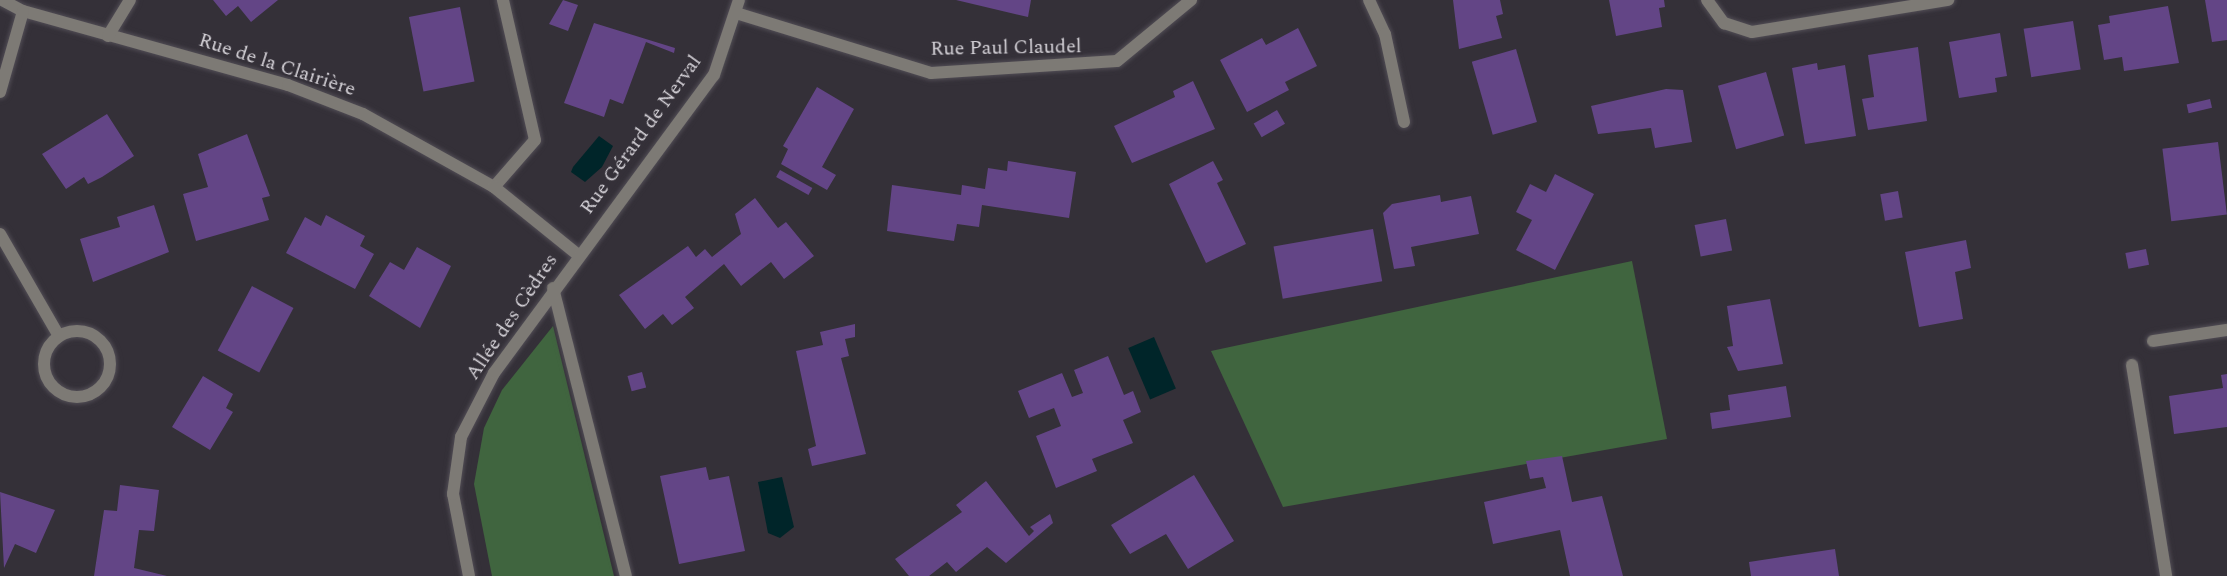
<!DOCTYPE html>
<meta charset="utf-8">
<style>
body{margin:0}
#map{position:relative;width:2227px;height:576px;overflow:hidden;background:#343038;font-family:Spectral,serif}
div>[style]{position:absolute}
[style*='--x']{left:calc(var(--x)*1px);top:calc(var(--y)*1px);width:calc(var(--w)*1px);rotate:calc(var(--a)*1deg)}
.green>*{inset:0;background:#40653f}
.water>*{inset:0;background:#002529;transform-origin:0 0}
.building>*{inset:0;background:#634586;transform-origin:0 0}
.roads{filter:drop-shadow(0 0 2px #514d55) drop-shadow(0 0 2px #514d55)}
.service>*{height:12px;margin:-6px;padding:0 6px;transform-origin:6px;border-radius:6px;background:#7d7a75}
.minor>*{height:12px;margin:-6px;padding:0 6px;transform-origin:6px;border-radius:6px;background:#7d7a75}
.minor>.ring{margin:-6px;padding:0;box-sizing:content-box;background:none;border:12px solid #7d7a75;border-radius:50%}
span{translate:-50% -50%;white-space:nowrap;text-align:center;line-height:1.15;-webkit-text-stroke:4.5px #343038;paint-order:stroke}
.street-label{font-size:20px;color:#d5d2d8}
</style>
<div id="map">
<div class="green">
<div style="clip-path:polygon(1632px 261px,1667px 439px,1283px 507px,1211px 351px)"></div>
<div style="clip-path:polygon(553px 326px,614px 576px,492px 576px,474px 484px,484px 428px,502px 390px)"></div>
</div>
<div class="water">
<div style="clip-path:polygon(599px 136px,613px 146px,602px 167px,585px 182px,571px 172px,573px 167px)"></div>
<div style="left:1154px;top:337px;width:56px;height:28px;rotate:67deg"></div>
<div style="clip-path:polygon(782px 477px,794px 527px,780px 538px,768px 533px,758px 482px)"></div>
</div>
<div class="building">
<div style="clip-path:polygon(213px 0,278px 0,251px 22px,238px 6px,226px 16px)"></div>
<div style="clip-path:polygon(563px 0,578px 5px,568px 31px,549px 24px)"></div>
<div style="clip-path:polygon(956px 0,1031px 0,1028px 17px)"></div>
<div style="clip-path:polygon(1453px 0,1500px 0,1503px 14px,1496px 16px,1502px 38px,1459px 49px)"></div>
<div style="clip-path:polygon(1609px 0,1664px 0,1665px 7px,1659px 8px,1662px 27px,1616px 36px)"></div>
<div style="clip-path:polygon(2205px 0,2227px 0,2227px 40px,2212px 42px)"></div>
<div style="clip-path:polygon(2168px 6px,2179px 63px,2124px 71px,2122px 57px,2104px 60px,2098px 25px,2110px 23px,2109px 16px)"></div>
<div style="left:460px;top:7px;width:76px;height:52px;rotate:79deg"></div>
<div style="left:2073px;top:21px;width:49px;height:50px;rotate:81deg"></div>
<div style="clip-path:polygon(594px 23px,675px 48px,674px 53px,646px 42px,623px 104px,610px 99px,604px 117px,564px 103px)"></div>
<div style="clip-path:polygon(1298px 28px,1317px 66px,1285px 82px,1289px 90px,1247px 112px,1220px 60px,1262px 38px,1266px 45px)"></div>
<div style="clip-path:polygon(2000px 33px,2007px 76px,1995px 78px,1997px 92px,1959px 98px,1949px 42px)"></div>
<div style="clip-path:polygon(1918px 47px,1927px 121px,1868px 130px,1862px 99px,1874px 97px,1868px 55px)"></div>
<div style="left:1516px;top:49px;width:76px;height:46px;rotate:74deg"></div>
<div style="clip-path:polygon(1817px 63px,1818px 70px,1845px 65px,1856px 136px,1805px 144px,1792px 68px)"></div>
<div style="left:1766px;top:72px;width:66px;height:50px;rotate:74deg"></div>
<div style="clip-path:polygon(1193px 81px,1215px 129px,1132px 163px,1114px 126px,1175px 97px,1173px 91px)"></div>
<div style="clip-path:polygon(817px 87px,854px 109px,822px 167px,836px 175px,827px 190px,781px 164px,788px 149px,783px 146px)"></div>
<div style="clip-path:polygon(1666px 89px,1683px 90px,1692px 142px,1655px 148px,1651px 128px,1598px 134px,1591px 106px)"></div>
<div style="left:2210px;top:99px;width:9px;height:24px;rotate:77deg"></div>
<div style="left:1277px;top:110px;width:16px;height:27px;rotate:60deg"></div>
<div style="clip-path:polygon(107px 114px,134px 156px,102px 177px,88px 184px,84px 177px,66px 189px,42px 154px)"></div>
<div style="clip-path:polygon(247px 134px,270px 196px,262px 198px,269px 220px,196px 241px,183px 194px,208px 187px,198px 154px)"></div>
<div style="left:2218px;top:142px;width:73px;height:56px;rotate:83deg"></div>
<div style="clip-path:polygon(1008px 161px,1076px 172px,1069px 218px,982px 205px,979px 227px,957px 224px,954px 241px,887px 231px,892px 185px,961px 195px,962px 185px,985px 189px,988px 168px,1007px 171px)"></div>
<div style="clip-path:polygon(1213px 161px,1223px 180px,1217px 183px,1246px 244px,1206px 263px,1169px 184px)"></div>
<div style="left:780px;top:170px;width:37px;height:8px;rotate:29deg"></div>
<div style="clip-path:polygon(1555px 174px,1594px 194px,1555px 270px,1516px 250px,1532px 220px,1516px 212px,1530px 184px,1546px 192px)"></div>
<div style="left:1898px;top:191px;width:27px;height:18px;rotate:80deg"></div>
<div style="clip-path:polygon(1440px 195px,1441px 202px,1471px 196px,1479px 234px,1411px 247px,1415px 266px,1394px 269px,1383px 213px,1392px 204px)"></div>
<div style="clip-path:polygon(755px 198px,778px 228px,786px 222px,814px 256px,784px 279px,771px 262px,741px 286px,724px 264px,685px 297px,694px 308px,672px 325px,663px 314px,645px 329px,619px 295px,688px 246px,696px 257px,705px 249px,712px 257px,741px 234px,735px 214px)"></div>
<div style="clip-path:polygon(154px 205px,169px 252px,93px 282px,80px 239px,120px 227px,117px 217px)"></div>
<div style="clip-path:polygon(326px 215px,365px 236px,360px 246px,374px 254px,355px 289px,286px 253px,305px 217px,321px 226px)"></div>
<div style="left:1726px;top:219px;width:32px;height:32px;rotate:79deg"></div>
<div style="left:1373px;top:229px;width:53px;height:101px;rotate:80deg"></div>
<div style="clip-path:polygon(1966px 240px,1971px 268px,1955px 272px,1963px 319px,1919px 327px,1905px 252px)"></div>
<div style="clip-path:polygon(417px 247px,451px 266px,420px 328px,369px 296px,390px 262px,404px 270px)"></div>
<div style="left:2146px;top:249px;width:16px;height:21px;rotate:79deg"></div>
<div style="left:252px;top:286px;width:47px;height:73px;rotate:28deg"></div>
<div style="clip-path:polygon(1770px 299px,1783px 364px,1738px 371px,1727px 347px,1733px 346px,1727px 306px)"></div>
<div style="clip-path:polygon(855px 324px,855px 337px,845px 339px,849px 356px,841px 358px,866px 454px,812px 466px,808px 449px,816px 446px,796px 351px,823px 345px,820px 332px)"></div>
<div style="clip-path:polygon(1108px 356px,1124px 395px,1133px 391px,1141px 412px,1123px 420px,1133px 443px,1092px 459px,1097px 471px,1056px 488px,1036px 436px,1061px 426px,1054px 408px,1029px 418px,1018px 391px,1062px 373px,1072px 397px,1083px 393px,1074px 370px)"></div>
<div style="left:642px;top:372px;width:16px;height:15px;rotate:75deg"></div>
<div style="clip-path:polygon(2227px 374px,2227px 427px,2174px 434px,2169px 396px,2223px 388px,2221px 375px)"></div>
<div style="clip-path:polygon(203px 376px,233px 394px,226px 408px,233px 412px,210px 450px,172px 427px)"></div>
<div style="clip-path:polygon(1786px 386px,1791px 417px,1712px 429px,1710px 413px,1730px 410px,1728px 395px)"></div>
<div style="clip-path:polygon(1562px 456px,1572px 502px,1602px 496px,1623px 576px,1570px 576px,1560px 530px,1493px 544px,1484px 502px,1546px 488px,1543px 477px,1530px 479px,1526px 461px)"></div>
<div style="clip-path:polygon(706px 467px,709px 480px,729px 476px,745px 551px,679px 564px,660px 476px)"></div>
<div style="clip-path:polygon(1194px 475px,1234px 541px,1188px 569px,1166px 534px,1130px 554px,1111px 525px)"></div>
<div style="clip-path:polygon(986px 481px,1029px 536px,1034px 531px,1030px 527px,1050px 514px,1053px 523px,1006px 563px,987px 547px,956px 572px,947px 562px,929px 576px,909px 576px,895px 559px,962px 512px,956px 505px)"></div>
<div style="clip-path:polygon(120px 485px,159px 490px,154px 531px,139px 530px,134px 568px,167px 576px,94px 576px,104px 510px,117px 511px)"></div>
<div style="clip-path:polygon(0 492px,55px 510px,36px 553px,15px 544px,4px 568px)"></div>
<div style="clip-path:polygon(1835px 549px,1839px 576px,1751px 576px,1749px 562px)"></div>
</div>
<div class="roads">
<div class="service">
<div style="--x:494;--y:187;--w:62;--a:-48.9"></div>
<div style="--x:535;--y:140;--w:144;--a:-102.9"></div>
<div style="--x:553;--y:288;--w:297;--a:75.8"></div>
</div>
<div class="minor">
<div style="--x:2;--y:0;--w:24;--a:28"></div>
<div style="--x:23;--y:11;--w:275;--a:15.6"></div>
<div style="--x:288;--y:85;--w:80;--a:21.1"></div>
<div style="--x:363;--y:114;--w:150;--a:29.1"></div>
<div style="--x:494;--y:187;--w:107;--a:38.9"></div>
<div style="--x:1369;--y:0;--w:38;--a:65"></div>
<div style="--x:1385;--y:34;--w:90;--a:77.8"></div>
<div style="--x:1707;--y:0;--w:29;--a:54"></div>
<div style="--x:1724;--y:23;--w:29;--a:18"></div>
<div style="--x:1752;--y:32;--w:199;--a:-9.3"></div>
<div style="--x:736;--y:13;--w:204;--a:17.1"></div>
<div style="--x:931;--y:73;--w:186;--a:-3.7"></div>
<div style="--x:1117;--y:61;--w:96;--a:-39.5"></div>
<div style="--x:108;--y:36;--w:42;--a:-58.6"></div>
<div style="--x:0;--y:92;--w:84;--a:-74.1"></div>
<div style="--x:0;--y:234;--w:118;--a:60"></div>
<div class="ring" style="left:44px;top:331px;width:54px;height:54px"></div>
<div style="--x:2153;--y:341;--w:75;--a:-8.5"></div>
<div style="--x:2132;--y:365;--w:214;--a:80.8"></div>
<div style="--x:469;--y:576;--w:84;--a:-101"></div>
<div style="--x:453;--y:494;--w:58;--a:-82"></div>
<div style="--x:461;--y:437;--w:72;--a:-62.7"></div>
<div style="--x:494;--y:373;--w:370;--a:-53.6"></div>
<div style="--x:714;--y:75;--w:79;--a:-71.6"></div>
</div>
</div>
<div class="street-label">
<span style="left:1006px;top:48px;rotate:-1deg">Rue Paul Claudel</span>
<span style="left:277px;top:65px;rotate:18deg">Rue de la Clairière</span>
<span style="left:641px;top:135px;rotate:-54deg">Rue Gérard de Nerval</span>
<span style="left:512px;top:317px;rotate:-56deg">Allée des Cèdres</span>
</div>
</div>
